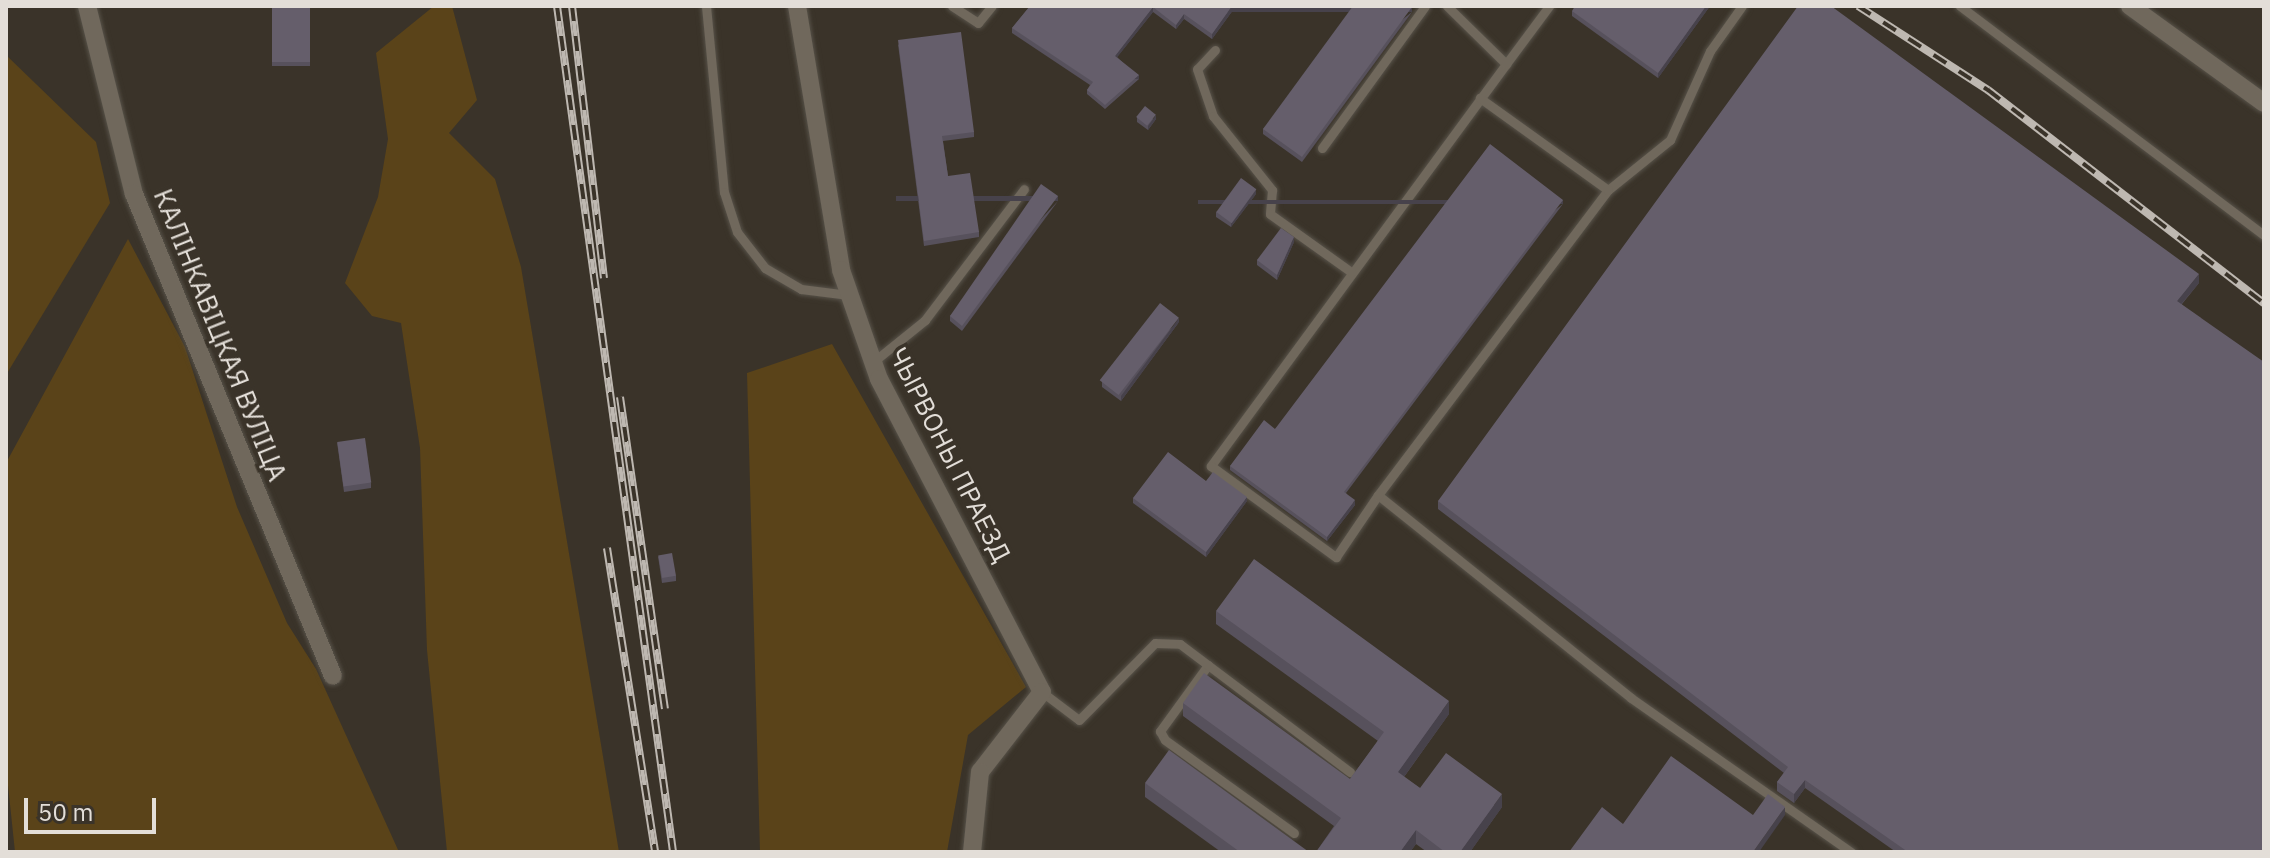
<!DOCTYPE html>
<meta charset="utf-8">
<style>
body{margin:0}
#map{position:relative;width:2270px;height:858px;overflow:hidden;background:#3a3329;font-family:"IBM Plex Sans",sans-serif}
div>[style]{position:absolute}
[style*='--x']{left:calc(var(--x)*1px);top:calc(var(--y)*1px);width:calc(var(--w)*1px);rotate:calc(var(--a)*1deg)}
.green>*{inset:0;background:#5a4319}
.roads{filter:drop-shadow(0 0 2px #575249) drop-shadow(0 0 2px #575249)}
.lane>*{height:9px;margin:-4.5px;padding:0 4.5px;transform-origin:4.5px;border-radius:4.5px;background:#70685c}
.street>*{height:18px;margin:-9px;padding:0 9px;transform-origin:9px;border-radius:9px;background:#70685c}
.rail>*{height:8px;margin-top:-4px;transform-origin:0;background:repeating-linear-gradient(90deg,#3a3329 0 15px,#beb8b1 0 30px);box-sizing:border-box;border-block:2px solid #beb8b1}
.wall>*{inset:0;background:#57515c;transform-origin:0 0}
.shaded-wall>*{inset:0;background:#47424b;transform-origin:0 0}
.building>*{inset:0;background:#655e6b;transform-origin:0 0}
span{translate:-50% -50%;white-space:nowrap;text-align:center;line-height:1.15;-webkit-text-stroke:7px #3a3329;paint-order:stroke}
.street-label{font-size:26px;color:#e3ded8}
.frame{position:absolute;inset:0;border:8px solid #e3ded8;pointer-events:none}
.scale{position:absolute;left:24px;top:798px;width:132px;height:36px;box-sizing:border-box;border:4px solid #e3ded8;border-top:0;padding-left:10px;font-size:24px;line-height:28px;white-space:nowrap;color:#e3ded8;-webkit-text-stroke:6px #3a3329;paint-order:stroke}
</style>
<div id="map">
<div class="green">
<div style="clip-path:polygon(434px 6px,452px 6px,477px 100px,449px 133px,495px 179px,521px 267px,619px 852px,447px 852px,427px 650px,420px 448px,401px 323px,372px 316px,345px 283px,378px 197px,388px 139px,376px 53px)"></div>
<div style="clip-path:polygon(6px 55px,96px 142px,110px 203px,6px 375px)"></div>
<div style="clip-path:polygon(128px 239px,185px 347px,237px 507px,287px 623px,316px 669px,399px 852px,15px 852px,6px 766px,6px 463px)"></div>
<div style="clip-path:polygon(832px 344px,1026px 687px,968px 735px,947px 852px,760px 852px,747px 373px)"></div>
</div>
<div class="roads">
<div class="lane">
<div style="--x:706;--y:6;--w:187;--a:84.5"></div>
<div style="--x:724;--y:192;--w:42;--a:72"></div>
<div style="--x:737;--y:232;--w:46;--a:52.1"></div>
<div style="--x:765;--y:268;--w:42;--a:30.3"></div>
<div style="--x:801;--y:289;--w:48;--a:7.1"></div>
<div style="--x:952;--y:6;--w:31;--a:33"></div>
<div style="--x:978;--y:23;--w:22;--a:-51"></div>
<div style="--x:1447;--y:6;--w:83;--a:44.5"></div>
<div style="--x:1506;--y:64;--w:499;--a:126.3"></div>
<div style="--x:1211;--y:466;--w:155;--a:36.1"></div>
<div style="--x:1336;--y:557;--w:75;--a:-55.9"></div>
<div style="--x:1378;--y:495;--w:324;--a:38.7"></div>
<div style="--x:1631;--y:698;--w:269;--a:35"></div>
<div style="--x:1960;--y:6;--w:381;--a:37"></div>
<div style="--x:1215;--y:50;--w:26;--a:133"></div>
<div style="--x:1197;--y:69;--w:50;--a:71.2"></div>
<div style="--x:1213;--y:116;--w:95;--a:51.4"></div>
<div style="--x:1272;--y:190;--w:24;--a:95"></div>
<div style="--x:1270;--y:214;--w:100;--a:35.6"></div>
<div style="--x:1506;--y:64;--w:72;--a:-53.4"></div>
<div style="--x:1322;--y:148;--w:175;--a:-54"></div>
<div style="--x:1608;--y:190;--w:80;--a:-38.9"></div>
<div style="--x:1670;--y:140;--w:98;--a:-65.8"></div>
<div style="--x:1710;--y:51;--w:55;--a:-54.6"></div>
<div style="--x:873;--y:362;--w:67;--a:-38.9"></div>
<div style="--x:925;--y:320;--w:164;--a:-52.9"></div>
<div style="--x:1378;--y:495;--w:382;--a:-53"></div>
<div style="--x:1608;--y:190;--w:158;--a:-144.3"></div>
<div style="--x:1208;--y:665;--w:82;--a:126"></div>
<div style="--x:1160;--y:731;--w:10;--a:61"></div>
<div style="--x:1165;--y:740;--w:159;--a:35.8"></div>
<div style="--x:1042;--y:692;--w:46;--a:37.1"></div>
<div style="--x:1079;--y:720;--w:108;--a:-45.4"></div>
<div style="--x:1155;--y:643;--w:25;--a:2"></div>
<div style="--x:1180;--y:644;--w:213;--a:37"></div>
</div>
<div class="street">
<div style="--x:87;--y:6;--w:194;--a:76"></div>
<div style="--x:134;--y:194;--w:521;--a:67.57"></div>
<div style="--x:797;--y:6;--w:268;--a:80.5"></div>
<div style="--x:841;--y:270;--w:115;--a:70.8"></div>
<div style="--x:879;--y:379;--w:353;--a:62.5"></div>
<div style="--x:1042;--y:692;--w:101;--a:127.8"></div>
<div style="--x:980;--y:772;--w:80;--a:95.7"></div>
<div style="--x:2130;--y:6;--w:165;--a:35.9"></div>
</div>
</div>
<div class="rail">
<div style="--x:557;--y:6;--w:854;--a:82.19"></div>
<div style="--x:572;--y:6;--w:274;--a:83.3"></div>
<div style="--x:1858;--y:6;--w:155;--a:32.9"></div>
<div style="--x:1988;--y:90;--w:349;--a:37.7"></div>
<div style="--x:620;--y:397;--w:315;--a:81.8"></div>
<div style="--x:607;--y:548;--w:308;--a:81"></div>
</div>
<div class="wall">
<div style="left:272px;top:6px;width:38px;height:60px"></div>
<div style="clip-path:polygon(1030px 6px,1236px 6px,1212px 39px,1184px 19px,1176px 29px,1153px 12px,1117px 57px,1139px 79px,1105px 109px,1087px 94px,1087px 90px,1090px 85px,1012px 33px,1012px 28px)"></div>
<div style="clip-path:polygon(1710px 6px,1658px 78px,1572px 16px,1572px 11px)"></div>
<div style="clip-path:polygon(1412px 12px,1302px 162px,1263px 134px,1263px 129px)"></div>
<div style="clip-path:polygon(898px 44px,974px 132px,974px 137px,943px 141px,948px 176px,979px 232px,979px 237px,924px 246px)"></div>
<div style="clip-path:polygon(1137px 117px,1156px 119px,1148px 130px,1137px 122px)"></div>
<div style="clip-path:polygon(1256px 194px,1231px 227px,1216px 217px,1216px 212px)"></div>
<div style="clip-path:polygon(1058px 201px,962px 331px,950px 321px,950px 316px)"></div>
<div style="clip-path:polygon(1563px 204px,1346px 493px,1355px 505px,1327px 541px,1230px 470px,1230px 466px,1275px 429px)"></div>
<div style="clip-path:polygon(1294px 242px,1277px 280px,1257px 265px,1257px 260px)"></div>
<div style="clip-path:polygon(2199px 283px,2182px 304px,2264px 852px,1896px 852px,1805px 788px,1794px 803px,1777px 791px,1777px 782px,1784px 773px,1438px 509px,1438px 501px)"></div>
<div style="clip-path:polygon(1179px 322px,1121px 401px,1102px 387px,1102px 382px)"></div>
<div style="clip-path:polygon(337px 442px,371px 483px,371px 488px,344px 492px)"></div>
<div style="clip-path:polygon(1206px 481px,1247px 501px,1206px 557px,1133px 503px,1133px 498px)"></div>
<div style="clip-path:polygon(658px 556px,676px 576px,676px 581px,662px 583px)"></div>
<div style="clip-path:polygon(1216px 611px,1449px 714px,1404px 777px,1420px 788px,1502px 807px,1470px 852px,1427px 852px,1416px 844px,1410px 852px,1316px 852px,1334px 826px,1183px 716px,1183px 703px,1350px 779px,1378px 741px,1216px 624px)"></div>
<div style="clip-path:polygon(1145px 783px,1309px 852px,1221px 852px,1145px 797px)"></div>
</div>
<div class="shaded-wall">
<div style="clip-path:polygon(1232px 6px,1236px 6px,1212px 39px,1212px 34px)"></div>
<div style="clip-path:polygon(1706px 6px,1710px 6px,1658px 78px,1658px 73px)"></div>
<div style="clip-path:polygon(1153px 7px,1153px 12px,1115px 60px,1115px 56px)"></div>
<div style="left:1412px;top:7px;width:5px;height:186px;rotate:90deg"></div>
<div style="clip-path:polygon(1184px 14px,1184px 19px,1176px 29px,1176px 25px)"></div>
<div style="left:1139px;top:75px;width:4px;height:45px;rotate:90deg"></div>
<div style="clip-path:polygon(1156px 115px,1156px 119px,1148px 130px,1148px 126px)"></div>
<div style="clip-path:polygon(1256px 189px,1256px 194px,1231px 227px,1231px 223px)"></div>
<div style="left:1058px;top:196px;width:5px;height:162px;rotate:90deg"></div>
<div style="left:1563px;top:200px;width:4px;height:365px;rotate:90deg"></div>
<div style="clip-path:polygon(1294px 237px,1294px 242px,1277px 280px,1277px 275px)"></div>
<div style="clip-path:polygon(2199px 274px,2199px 283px,2177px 309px,2177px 301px)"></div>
<div style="clip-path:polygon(1179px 318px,1179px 322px,1121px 401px,1121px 396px)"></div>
<div style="clip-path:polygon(1247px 497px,1247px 501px,1206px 557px,1206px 552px)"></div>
<div style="clip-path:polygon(1355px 500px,1355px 505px,1327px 541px,1327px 537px)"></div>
<div style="clip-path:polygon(1449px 701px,1449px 714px,1398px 785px,1398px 772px)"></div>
<div style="clip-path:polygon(1805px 780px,1805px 788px,1794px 803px,1794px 794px)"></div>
<div style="clip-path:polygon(1502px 794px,1502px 807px,1470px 852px,1460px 852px)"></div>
<div style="clip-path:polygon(1785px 807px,1785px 815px,1759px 852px,1753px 852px)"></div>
<div style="clip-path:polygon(1416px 830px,1416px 844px,1410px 852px,1400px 852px)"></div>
</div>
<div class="building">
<div style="left:272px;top:6px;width:38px;height:56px"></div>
<div style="clip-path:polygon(1030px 6px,1232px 6px,1212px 34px,1184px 14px,1176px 25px,1153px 7px,1115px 56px,1139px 75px,1105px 105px,1087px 90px,1093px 82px,1012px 28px)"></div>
<div style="clip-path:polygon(1353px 6px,1410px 6px,1412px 7px,1302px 157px,1263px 129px)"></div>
<div style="clip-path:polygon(1575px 6px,1706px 6px,1658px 73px,1572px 11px)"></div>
<div style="clip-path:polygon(1798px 6px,1831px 6px,2199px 274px,2177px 301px,2264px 362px,2264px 852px,1908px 852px,1805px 780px,1794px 794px,1777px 782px,1788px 767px,1438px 501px)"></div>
<div style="clip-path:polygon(961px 32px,974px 132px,942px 136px,948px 176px,970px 173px,979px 232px,924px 241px,898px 40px)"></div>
<div style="left:1145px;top:106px;width:14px;height:14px;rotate:39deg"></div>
<div style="clip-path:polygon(1490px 144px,1563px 200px,1344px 492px,1355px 500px,1327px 537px,1230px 466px,1264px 420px,1275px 429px)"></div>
<div style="left:1241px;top:178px;width:19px;height:42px;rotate:36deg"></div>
<div style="clip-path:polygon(1041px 184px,1058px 196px,962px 326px,950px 316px)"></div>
<div style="clip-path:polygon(1281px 228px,1294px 237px,1277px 275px,1257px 260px)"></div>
<div style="left:1160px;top:303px;width:24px;height:98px;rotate:38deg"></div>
<div style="left:365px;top:438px;width:45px;height:28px;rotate:82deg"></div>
<div style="clip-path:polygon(1168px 452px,1206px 481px,1213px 472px,1247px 497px,1206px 552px,1133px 498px)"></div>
<div style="left:672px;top:553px;width:23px;height:14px;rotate:80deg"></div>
<div style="clip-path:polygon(1254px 559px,1449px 701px,1398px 772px,1420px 788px,1446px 753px,1502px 794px,1460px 852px,1445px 852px,1416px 830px,1400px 852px,1316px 852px,1341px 818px,1183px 703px,1204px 673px,1350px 779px,1384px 732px,1216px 611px)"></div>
<div style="clip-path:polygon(1169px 750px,1309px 852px,1240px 852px,1145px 783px)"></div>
<div style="clip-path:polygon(1671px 756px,1753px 815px,1768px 794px,1785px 807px,1753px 852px,1569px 852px,1602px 807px,1623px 824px)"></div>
</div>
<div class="street-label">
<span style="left:220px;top:335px;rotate:68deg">КАЛІНКАВІЦКАЯ ВУЛІЦА</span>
<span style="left:950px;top:455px;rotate:63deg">ЧЫРВОНЫ ПРАЕЗД</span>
</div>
<div class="frame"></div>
<div class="scale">50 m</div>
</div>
